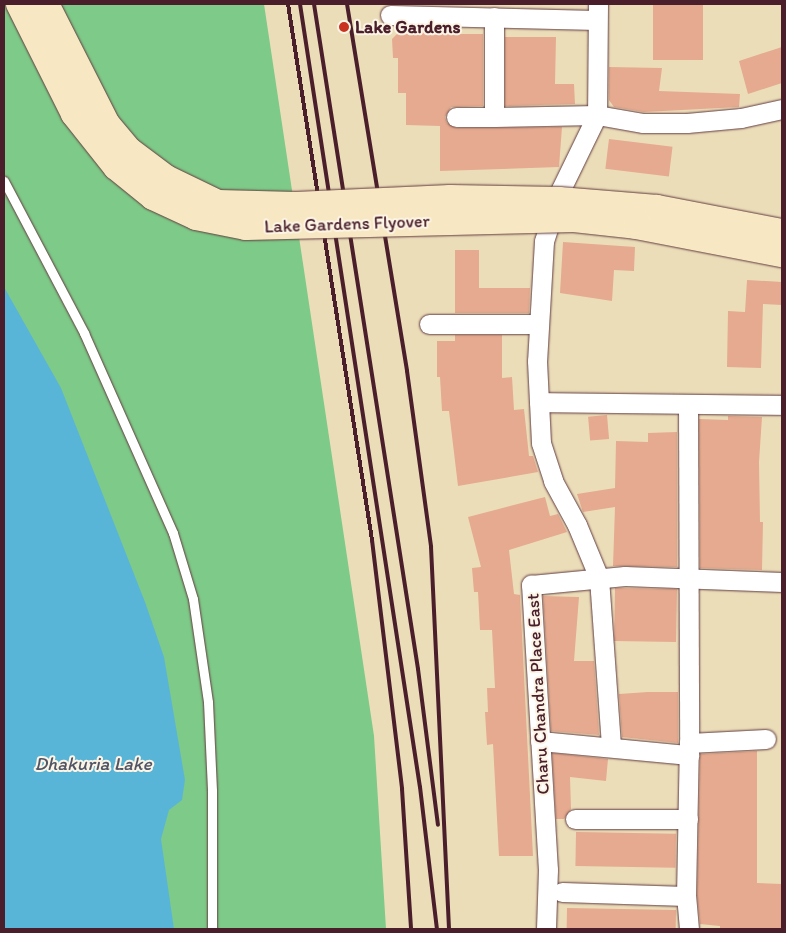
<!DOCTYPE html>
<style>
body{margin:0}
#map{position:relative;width:786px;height:933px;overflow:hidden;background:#ecddb9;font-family:Itim,sans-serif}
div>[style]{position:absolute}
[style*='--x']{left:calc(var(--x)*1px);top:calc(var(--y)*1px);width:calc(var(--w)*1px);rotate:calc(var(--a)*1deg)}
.green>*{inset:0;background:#7eca88}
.water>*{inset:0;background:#59b5d7}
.building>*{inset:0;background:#e5aa8f;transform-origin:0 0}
.roads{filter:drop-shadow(0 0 1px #623c40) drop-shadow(0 0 1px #623c40)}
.lane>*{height:9px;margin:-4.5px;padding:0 4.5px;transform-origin:4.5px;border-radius:4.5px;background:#fff}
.street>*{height:19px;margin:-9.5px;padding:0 9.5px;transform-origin:9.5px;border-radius:9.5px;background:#fff}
.rail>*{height:4px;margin:-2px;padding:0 2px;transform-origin:2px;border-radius:2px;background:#4a1f2b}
.bridges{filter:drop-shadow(0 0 1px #623c40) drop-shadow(0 0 1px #623c40)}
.secondary-bridge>*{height:26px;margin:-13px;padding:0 13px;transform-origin:13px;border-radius:13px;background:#f7e8c3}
.dots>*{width:14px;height:14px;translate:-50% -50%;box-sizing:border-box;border:2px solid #fcf5e5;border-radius:50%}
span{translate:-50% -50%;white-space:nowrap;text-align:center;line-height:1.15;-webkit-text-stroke:4px #fcf5e5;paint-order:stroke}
.poi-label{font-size:18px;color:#4a1f2b;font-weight:700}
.left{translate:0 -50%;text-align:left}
.street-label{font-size:18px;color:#4a1f2b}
.water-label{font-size:19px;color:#4f5467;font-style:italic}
.frame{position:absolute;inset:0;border:5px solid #4a1f2b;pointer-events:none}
</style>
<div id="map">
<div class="green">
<div style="clip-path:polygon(4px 4px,264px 4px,374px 736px,386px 929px,4px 929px)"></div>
</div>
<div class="water">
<div style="clip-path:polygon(4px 287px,61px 388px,145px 602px,164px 657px,185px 780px,182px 800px,169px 810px,161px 839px,174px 929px,4px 929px)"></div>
</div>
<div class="building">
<div style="left:653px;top:4px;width:50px;height:56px"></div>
<div style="clip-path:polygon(447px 30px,447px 34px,483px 34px,483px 106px,451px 107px,445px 117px,447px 123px,456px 128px,562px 127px,559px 167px,440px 171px,440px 126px,406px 125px,406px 93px,398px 93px,398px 58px,393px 58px,392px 39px,400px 31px)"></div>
<div style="clip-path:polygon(505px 37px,556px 37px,555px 84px,574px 84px,575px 104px,505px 106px)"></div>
<div style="clip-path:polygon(782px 47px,782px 83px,748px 94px,739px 61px)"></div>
<div style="clip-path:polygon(609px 67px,662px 68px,659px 91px,740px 94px,739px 107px,644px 112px,614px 107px,609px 100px)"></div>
<div style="left:609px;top:139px;width:64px;height:30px;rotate:7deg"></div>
<div style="clip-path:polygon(563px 242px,635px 247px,634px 271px,614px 270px,612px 301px,560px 293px)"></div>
<div style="clip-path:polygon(455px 250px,479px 250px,479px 288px,530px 288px,529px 313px,455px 313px)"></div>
<div style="clip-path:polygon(747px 280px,782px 282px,782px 305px,763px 304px,761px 368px,727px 367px,728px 311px,745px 312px)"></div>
<div style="clip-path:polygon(455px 335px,502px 335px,502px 378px,512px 377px,514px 410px,524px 409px,529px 456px,533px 456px,538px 472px,458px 486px,449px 411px,442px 411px,440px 377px,437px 377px,437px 341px,455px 341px)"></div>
<div style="left:607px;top:415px;width:24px;height:19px;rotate:85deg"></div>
<div style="clip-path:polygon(728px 416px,762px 417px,759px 462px,760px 522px,763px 522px,762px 570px,700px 568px,699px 419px,728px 420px)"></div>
<div style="clip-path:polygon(677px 432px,677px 567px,613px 566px,615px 507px,583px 512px,577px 494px,615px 488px,616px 441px,648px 442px,648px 433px)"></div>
<div style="clip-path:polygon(545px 497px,550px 516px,558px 514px,567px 532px,509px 550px,514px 594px,520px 595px,533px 856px,499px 856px,493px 744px,487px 745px,485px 712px,488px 712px,487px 688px,495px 688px,492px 630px,480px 630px,478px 592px,474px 592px,472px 568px,481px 567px,468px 517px)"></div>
<div style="left:615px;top:588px;width:62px;height:53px;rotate:1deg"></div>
<div style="clip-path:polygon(543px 596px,579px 597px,574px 661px,594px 661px,599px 735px,551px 731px)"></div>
<div style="clip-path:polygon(648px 692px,678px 692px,678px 743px,622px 737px,619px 694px)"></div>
<div style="clip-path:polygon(757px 751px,757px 883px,782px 884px,782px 929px,720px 929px,720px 926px,700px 924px,697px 896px,700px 754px)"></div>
<div style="clip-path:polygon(552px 753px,608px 759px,606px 781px,570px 777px,571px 809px,564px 819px,556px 819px)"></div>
<div style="left:576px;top:832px;width:100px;height:34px;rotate:1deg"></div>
<div style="left:567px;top:908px;width:109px;height:21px;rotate:1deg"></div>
</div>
<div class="roads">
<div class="lane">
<div style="--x:4;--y:181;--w:172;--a:62.2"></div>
<div style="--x:84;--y:333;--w:219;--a:66"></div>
<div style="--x:173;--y:533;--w:69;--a:73.1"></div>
<div style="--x:193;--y:599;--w:104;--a:81.7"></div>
<div style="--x:208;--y:702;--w:89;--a:87.4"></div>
<div style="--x:212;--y:791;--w:138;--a:90"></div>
</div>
<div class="street">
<div style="--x:598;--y:4;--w:111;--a:90.5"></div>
<div style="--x:597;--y:115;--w:47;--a:9.9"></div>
<div style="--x:643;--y:123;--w:44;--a:0"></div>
<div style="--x:687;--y:123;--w:54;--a:-5.3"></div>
<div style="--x:741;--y:118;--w:42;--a:-12.4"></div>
<div style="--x:390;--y:15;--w:207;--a:1.4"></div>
<div style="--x:456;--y:117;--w:38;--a:0"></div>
<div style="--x:494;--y:117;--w:100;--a:-90"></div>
<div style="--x:494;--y:117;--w:103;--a:-1.1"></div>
<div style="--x:597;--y:115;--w:82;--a:115.9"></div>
<div style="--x:561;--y:189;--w:55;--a:108.1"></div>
<div style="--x:544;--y:241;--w:120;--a:93.3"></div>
<div style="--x:537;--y:361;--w:82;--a:87.2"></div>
<div style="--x:541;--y:443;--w:40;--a:72"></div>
<div style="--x:553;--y:481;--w:50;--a:61.4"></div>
<div style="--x:577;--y:525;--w:57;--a:67.5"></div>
<div style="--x:599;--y:578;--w:169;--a:85.9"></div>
<div style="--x:429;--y:324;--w:110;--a:0"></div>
<div style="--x:539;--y:402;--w:243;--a:0.7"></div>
<div style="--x:688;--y:404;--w:339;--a:89.8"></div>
<div style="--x:540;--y:741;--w:150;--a:5.4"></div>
<div style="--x:575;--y:819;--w:113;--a:0"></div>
<div style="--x:562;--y:892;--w:124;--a:1.8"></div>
<div style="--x:546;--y:929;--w:59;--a:-88.1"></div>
<div style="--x:548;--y:870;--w:286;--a:-93.4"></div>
<div style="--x:531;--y:585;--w:94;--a:-5.5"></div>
<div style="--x:625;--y:576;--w:157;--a:2.2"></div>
<div style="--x:689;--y:929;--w:33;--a:-95"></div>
<div style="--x:686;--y:896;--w:153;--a:-88.9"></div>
<div style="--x:689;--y:743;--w:77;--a:-3"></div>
</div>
</div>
<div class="rail">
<div style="--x:288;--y:4;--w:543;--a:81.09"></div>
<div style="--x:372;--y:540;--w:251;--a:83.1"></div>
<div style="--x:402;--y:789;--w:140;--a:86.3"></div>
<div style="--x:300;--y:4;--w:792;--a:81.29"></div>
<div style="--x:420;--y:787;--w:143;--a:83.2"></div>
<div style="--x:314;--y:4;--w:673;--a:81.11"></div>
<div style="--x:418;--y:669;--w:157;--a:82.7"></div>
<div style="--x:347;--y:4;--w:372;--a:80.7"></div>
<div style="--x:407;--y:371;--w:178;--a:82.2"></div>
<div style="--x:431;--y:547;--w:382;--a:87.3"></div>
</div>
<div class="bridges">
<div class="secondary-bridge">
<div style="--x:19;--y:4;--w:123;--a:63.4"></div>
<div style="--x:74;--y:114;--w:68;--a:51.6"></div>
<div style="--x:116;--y:167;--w:48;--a:39"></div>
<div style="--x:153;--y:197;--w:47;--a:24.9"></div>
<div style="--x:196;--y:217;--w:51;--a:11.3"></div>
<div style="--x:246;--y:227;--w:328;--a:-1.4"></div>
<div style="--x:574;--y:219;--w:62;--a:6.4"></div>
<div style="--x:636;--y:226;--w:149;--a:10.9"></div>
<div style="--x:46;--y:4;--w:135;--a:63.1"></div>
<div style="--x:107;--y:124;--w:35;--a:50"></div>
<div style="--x:130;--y:151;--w:45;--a:36.9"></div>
<div style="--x:166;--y:178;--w:58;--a:25.7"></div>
<div style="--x:218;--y:203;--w:78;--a:1.5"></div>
<div style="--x:296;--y:205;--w:154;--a:-2.6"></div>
<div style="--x:450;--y:198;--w:109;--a:1.1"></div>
<div style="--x:559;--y:200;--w:98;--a:4.7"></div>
<div style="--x:657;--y:208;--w:127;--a:10.9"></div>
</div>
</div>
<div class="dots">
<div style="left:344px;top:27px;background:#c8321e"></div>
</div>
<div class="poi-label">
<span class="left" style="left:355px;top:27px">Lake Gardens</span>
</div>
<div class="street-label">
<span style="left:347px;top:224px;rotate:-2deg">Lake Gardens Flyover</span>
<span style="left:538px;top:694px;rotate:-93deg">Charu Chandra Place East</span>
</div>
<div class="water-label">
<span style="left:93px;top:764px">Dhakuria Lake</span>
</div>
<div class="frame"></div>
</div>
